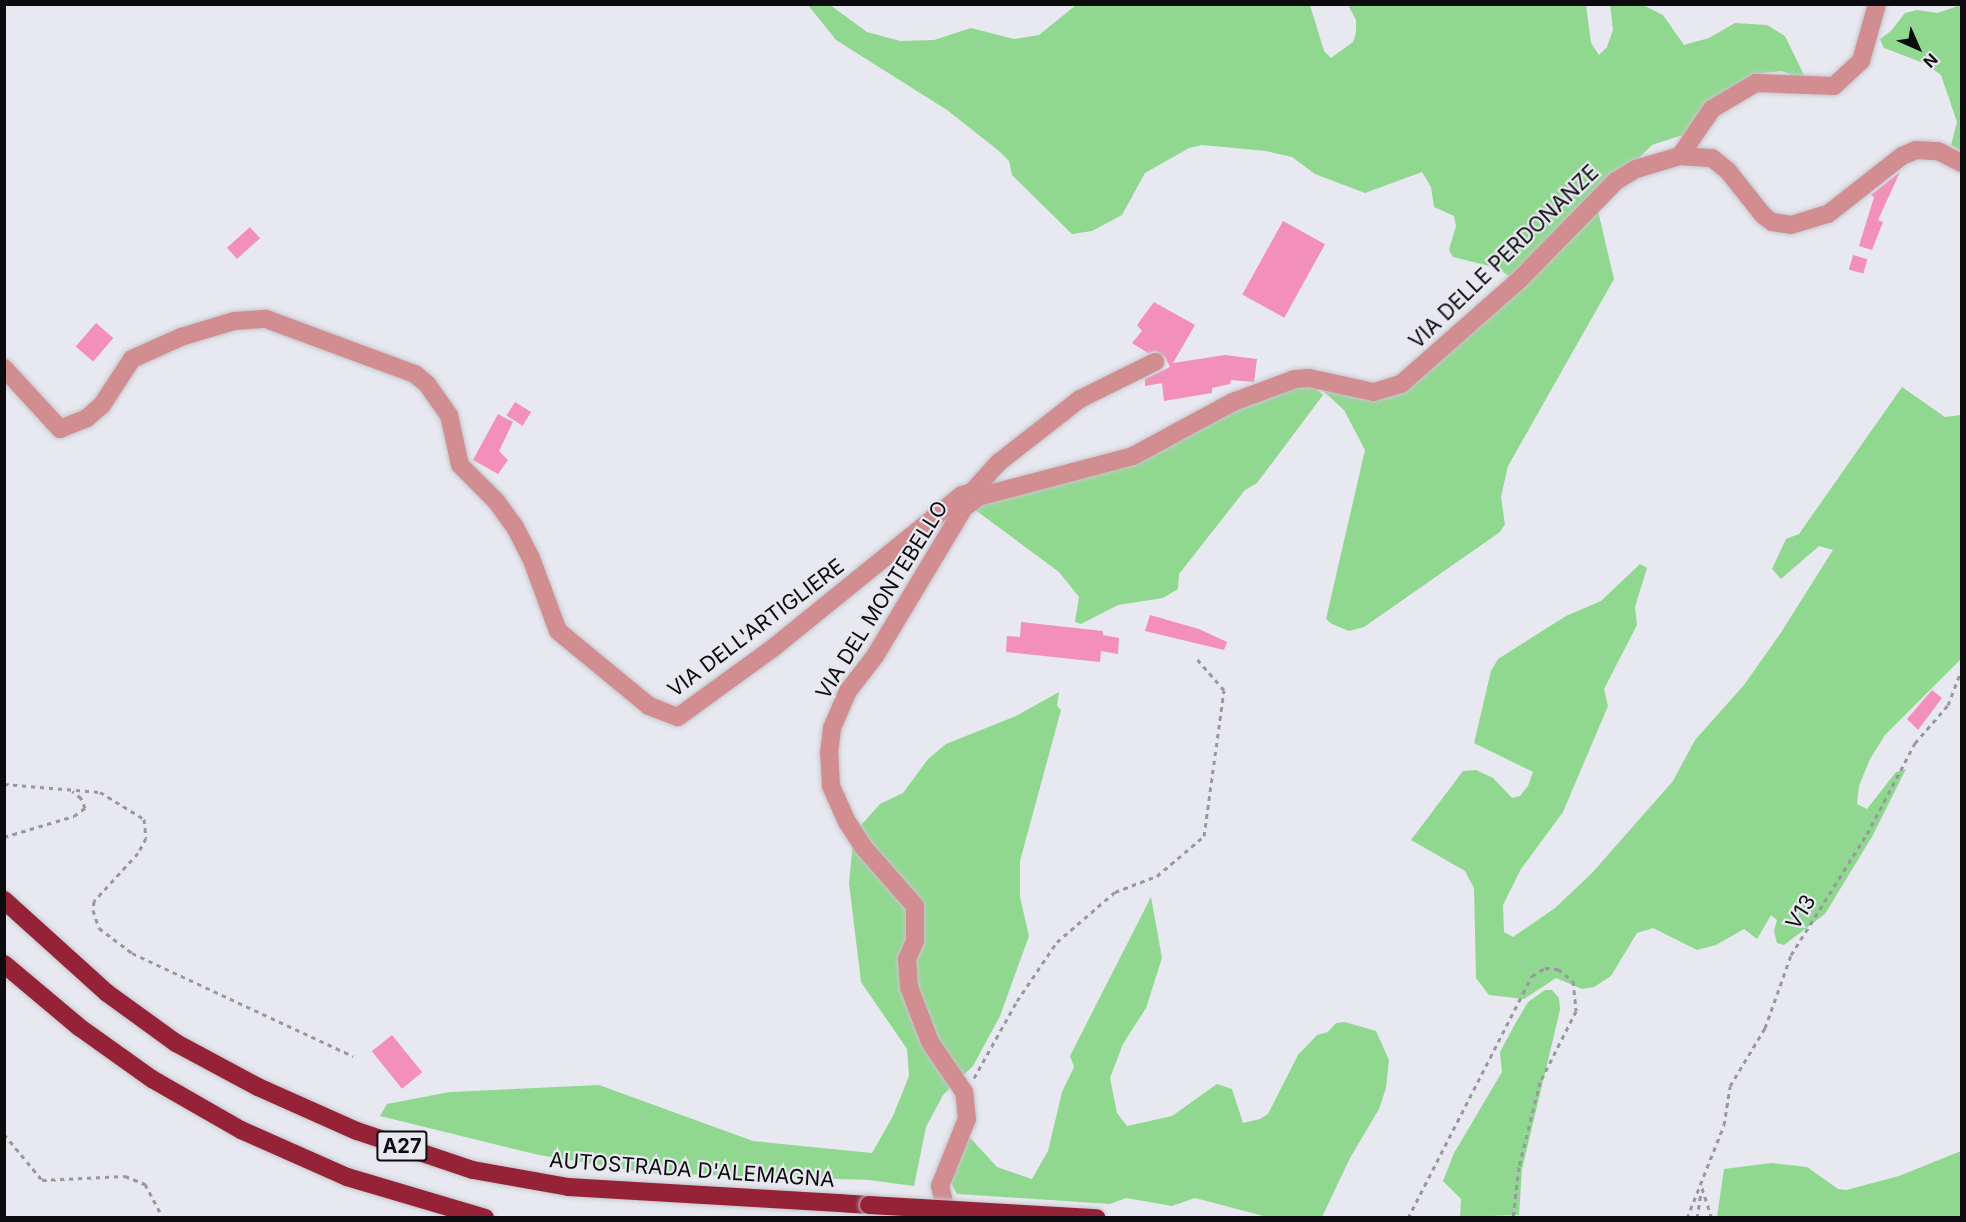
<!DOCTYPE html>
<style>
body{margin:0}
#map{position:relative;width:1966px;height:1222px;overflow:hidden;background:#e8e8f0;font-family:Inter,sans-serif}
div>[style]{position:absolute}
[style*='--x']{left:calc(var(--x)*1px);top:calc(var(--y)*1px);width:calc(var(--w)*1px);rotate:calc(var(--a)*1deg)}
.green>*{inset:0;background:#90d88f}
.building>*{inset:0;background:#f290b8;transform-origin:0 0}
.path>*{height:3px;margin-top:-1.5px;transform-origin:0;background:repeating-linear-gradient(90deg,#98989e 0 4.5px,transparent 0 9px)}
.roads{filter:drop-shadow(0 0 2px #c5c5cc) drop-shadow(0 0 2px #c5c5cc)}
.minor>*{height:18px;margin:-9px;padding:0 9px;transform-origin:9px;border-radius:9px;background:#d28d91}
.highway>*{height:18px;margin:-9px;padding:0 9px;transform-origin:9px;border-radius:9px;background:#962238}
.bridges{filter:drop-shadow(0 0 2px #c5c5cc) drop-shadow(0 0 2px #c5c5cc)}
.highway-bridge>*{height:18px;margin:-9px;padding:0 9px;transform-origin:9px;border-radius:9px;background:#962238}
span{translate:-50% -50%;white-space:nowrap;text-align:center;line-height:1.15;-webkit-text-stroke:4.5px #e8e8f0;paint-order:stroke}
.shield-label span{padding:2px 4px;background:#e8e8f0;border:2px solid;border-radius:4px;-webkit-text-stroke-width:0}
.shield-label{font-size:20px;color:#0c0c0f;font-weight:700}
.street-label{font-size:21px;color:#0c0c0f}
.frame{position:absolute;inset:0;border:6px solid #0c0c0f;pointer-events:none}
.north{position:absolute;left:1888px;top:18px;width:60px;height:60px;-webkit-text-stroke:4px #e8e8f0;paint-order:stroke;rotate:135deg;font-size:16px;font-weight:700;line-height:24px;text-align:center;color:#0c0c0f}
.north::after{content:'';display:block;margin:auto;width:21px;height:27px;background:#0c0c0f;clip-path:polygon(50% 0,100% 100%,50% 72%,0 100%)}
</style>
<div id="map">
<div class="green">
<div style="clip-path:polygon(808px 5px,830px 5px,867px 32px,900px 41px,934px 40px,971px 28px,1014px 39px,1039px 35px,1076px 5px,1310px 5px,1324px 51px,1331px 58px,1353px 42px,1356px 33px,1356px 20px,1348px 5px,1586px 5px,1591px 43px,1599px 55px,1607px 47px,1613px 30px,1610px 5px,1643px 5px,1663px 15px,1684px 45px,1709px 38px,1735px 23px,1767px 25px,1785px 36px,1804px 75px,1799px 78px,1782px 71px,1763px 73px,1689px 133px,1652px 145px,1515px 280px,1497px 268px,1453px 257px,1449px 250px,1456px 226px,1454px 216px,1434px 207px,1431px 187px,1422px 172px,1365px 193px,1315px 174px,1292px 157px,1266px 151px,1202px 145px,1189px 148px,1145px 173px,1122px 215px,1092px 231px,1072px 234px,1012px 175px,1009px 161px,999px 151px,947px 110px,836px 40px)"></div>
<div style="clip-path:polygon(1961px 5px,1961px 151px,1951px 145px,1957px 122px,1941px 75px,1926px 64px,1884px 48px,1880px 39px,1891px 31px,1905px 13px,1917px 10px,1937px 13px)"></div>
<div style="clip-path:polygon(1598px 211px,1614px 279px,1508px 466px,1501px 497px,1505px 524px,1500px 532px,1364px 627px,1349px 631px,1332px 624px,1326px 619px,1365px 450px,1344px 410px,1319px 387px,1377px 391px,1417px 381px)"></div>
<div style="clip-path:polygon(1308px 382px,1323px 395px,1257px 483px,1245px 490px,1179px 574px,1178px 589px,1163px 598px,1118px 605px,1081px 624px,1075px 622px,1079px 597px,1059px 572px,974px 509px,987px 499px,1068px 474px)"></div>
<div style="clip-path:polygon(1902px 387px,1945px 417px,1961px 415px,1961px 659px,1885px 735px,1870px 759px,1859px 786px,1857px 804px,1867px 809px,1896px 772px,1906px 769px,1873px 835px,1825px 914px,1784px 945px,1777px 943px,1774px 931px,1777px 920px,1771px 915px,1757px 939px,1744px 929px,1716px 945px,1697px 950px,1653px 928px,1637px 933px,1611px 976px,1594px 987px,1582px 989px,1556px 978px,1524px 999px,1489px 995px,1476px 978px,1474px 888px,1465px 871px,1411px 840px,1463px 771px,1476px 770px,1493px 778px,1512px 798px,1520px 796px,1528px 786px,1533px 772px,1474px 743px,1491px 671px,1498px 659px,1566px 616px,1601px 601px,1640px 564px,1647px 568px,1635px 607px,1637px 625px,1604px 689px,1608px 706px,1563px 812px,1521px 869px,1503px 905px,1504px 932px,1513px 937px,1555px 908px,1592px 873px,1673px 781px,1695px 740px,1744px 685px,1780px 634px,1833px 550px,1819px 546px,1781px 579px,1772px 569px,1786px 539px,1799px 534px)"></div>
<div style="clip-path:polygon(1059px 692px,1057px 706px,1061px 710px,1020px 861px,1020px 897px,1029px 936px,1000px 1016px,973px 1066px,943px 1095px,926px 1127px,914px 1186px,869px 1180px,648px 1173px,539px 1155px,380px 1116px,387px 1104px,450px 1092px,599px 1085px,753px 1141px,872px 1153px,893px 1116px,909px 1076px,907px 1049px,861px 982px,849px 883px,854px 833px,880px 804px,903px 793px,928px 759px,946px 744px,1016px 716px)"></div>
<div style="clip-path:polygon(1151px 897px,1162px 958px,1146px 1008px,1123px 1044px,1110px 1078px,1117px 1113px,1127px 1126px,1172px 1116px,1217px 1084px,1232px 1089px,1243px 1123px,1260px 1119px,1268px 1114px,1298px 1055px,1317px 1035px,1328px 1032px,1336px 1023px,1345px 1022px,1376px 1031px,1389px 1060px,1386px 1088px,1379px 1109px,1350px 1158px,1322px 1217px,1267px 1217px,1195px 1198px,1172px 1206px,1126px 1198px,1110px 1204px,957px 1194px,949px 1180px,964px 1131px,997px 1167px,1032px 1179px,1048px 1151px,1062px 1092px,1074px 1067px,1070px 1056px)"></div>
<div style="clip-path:polygon(1545px 990px,1552px 990px,1559px 998px,1560px 1010px,1522px 1169px,1519px 1215px,1460px 1217px,1461px 1199px,1443px 1181px,1454px 1153px,1502px 1072px,1500px 1052px,1515px 1024px,1528px 1002px)"></div>
<div style="clip-path:polygon(1961px 1151px,1961px 1217px,1717px 1217px,1724px 1169px,1771px 1163px,1807px 1167px,1838px 1189px,1846px 1190px,1899px 1176px)"></div>
</div>
<div class="building">
<div style="clip-path:polygon(1900px 172px,1878px 220px,1883px 222px,1872px 250px,1859px 246px,1874px 197px,1871px 195px)"></div>
<div style="left:1283px;top:221px;width:48px;height:84px;rotate:29deg"></div>
<div style="left:250px;top:227px;width:15px;height:31px;rotate:48deg"></div>
<div style="left:1853px;top:255px;width:15px;height:15px;rotate:16deg"></div>
<div style="clip-path:polygon(1154px 302px,1195px 325px,1173px 363px,1225px 355px,1257px 359px,1254px 382px,1231px 380px,1230px 384px,1212px 388px,1212px 393px,1164px 401px,1162px 383px,1145px 386px,1145px 379px,1170px 367px,1165px 357px,1156px 351px,1148px 353px,1132px 343px,1142px 331px,1137px 325px)"></div>
<div style="left:96px;top:323px;width:23px;height:31px;rotate:41deg"></div>
<div style="left:515px;top:402px;width:19px;height:16px;rotate:32deg"></div>
<div style="clip-path:polygon(498px 414px,513px 422px,499px 451px,508px 460px,498px 474px,473px 460px)"></div>
<div style="clip-path:polygon(1150px 615px,1199px 629px,1227px 642px,1224px 650px,1145px 631px)"></div>
<div style="clip-path:polygon(1021px 622px,1103px 631px,1103px 635px,1119px 638px,1118px 654px,1101px 651px,1100px 662px,1006px 652px,1007px 636px,1020px 637px)"></div>
<div style="clip-path:polygon(1932px 690px,1942px 698px,1918px 730px,1907px 719px)"></div>
<div style="left:392px;top:1035px;width:48px;height:26px;rotate:51deg"></div>
</div>
<div class="path">
<div style="--x:4;--y:784;--w:96;--a:4.8"></div>
<div style="--x:100;--y:792;--w:52;--a:31.5"></div>
<div style="--x:144;--y:819;--w:19;--a:84"></div>
<div style="--x:146;--y:838;--w:17;--a:118"></div>
<div style="--x:138;--y:853;--w:65;--a:132.5"></div>
<div style="--x:94;--y:901;--w:9;--a:96"></div>
<div style="--x:93;--y:910;--w:19;--a:72"></div>
<div style="--x:99;--y:928;--w:41;--a:37.1"></div>
<div style="--x:132;--y:953;--w:244;--a:25"></div>
<div style="--x:4;--y:837;--w:73;--a:-16.7"></div>
<div style="--x:74;--y:816;--w:14;--a:-36"></div>
<div style="--x:85;--y:808;--w:11;--a:-112"></div>
<div style="--x:81;--y:798;--w:11;--a:-142"></div>
<div style="--x:974;--y:1078;--w:88;--a:-60.8"></div>
<div style="--x:1017;--y:1001;--w:71;--a:-55.9"></div>
<div style="--x:1057;--y:942;--w:77;--a:-40.8"></div>
<div style="--x:1115;--y:892;--w:45;--a:-20.9"></div>
<div style="--x:1157;--y:876;--w:62;--a:-40.4"></div>
<div style="--x:1204;--y:836;--w:147;--a:-82.2"></div>
<div style="--x:1224;--y:690;--w:41;--a:-131.1"></div>
<div style="--x:4;--y:1134;--w:60;--a:50.4"></div>
<div style="--x:42;--y:1180;--w:83;--a:-2.8"></div>
<div style="--x:125;--y:1176;--w:22;--a:22"></div>
<div style="--x:145;--y:1184;--w:38;--a:62"></div>
<div style="--x:1702;--y:1188;--w:32;--a:72"></div>
<div style="--x:1408;--y:1218;--w:272;--a:-62.9"></div>
<div style="--x:1532;--y:976;--w:15;--a:-32"></div>
<div style="--x:1545;--y:968;--w:13;--a:4"></div>
<div style="--x:1558;--y:969;--w:19;--a:39"></div>
<div style="--x:1573;--y:981;--w:30;--a:84"></div>
<div style="--x:1576;--y:1011;--w:80;--a:116.9"></div>
<div style="--x:1540;--y:1082;--w:88;--a:103.9"></div>
<div style="--x:1519;--y:1167;--w:51;--a:96.7"></div>
<div style="--x:1687;--y:1218;--w:100;--a:-68.3"></div>
<div style="--x:1724;--y:1125;--w:39;--a:-81"></div>
<div style="--x:1730;--y:1086;--w:68;--a:-58.9"></div>
<div style="--x:1765;--y:1028;--w:77;--a:-70.4"></div>
<div style="--x:1791;--y:955;--w:143;--a:-57.9"></div>
<div style="--x:1867;--y:834;--w:103;--a:-62.2"></div>
<div style="--x:1915;--y:743;--w:50;--a:-49"></div>
<div style="--x:1948;--y:705;--w:40;--a:-69"></div>
<div style="--x:1697;--y:1218;--w:25;--a:-81"></div>
</div>
<div class="roads">
<div class="minor">
<div style="--x:1680;--y:156;--w:57;--a:-55.8"></div>
<div style="--x:1712;--y:109;--w:51;--a:-30.6"></div>
<div style="--x:1756;--y:83;--w:78;--a:2.2"></div>
<div style="--x:1834;--y:86;--w:37;--a:-43"></div>
<div style="--x:1861;--y:61;--w:59;--a:-74.3"></div>
<div style="--x:4;--y:368;--w:83;--a:47.4"></div>
<div style="--x:60;--y:429;--w:29;--a:-22"></div>
<div style="--x:87;--y:418;--w:20;--a:-41"></div>
<div style="--x:102;--y:405;--w:55;--a:-56.9"></div>
<div style="--x:132;--y:359;--w:54;--a:-24.2"></div>
<div style="--x:181;--y:337;--w:55;--a:-16.8"></div>
<div style="--x:234;--y:321;--w:32;--a:-4"></div>
<div style="--x:266;--y:319;--w:159;--a:20.3"></div>
<div style="--x:415;--y:374;--w:16;--a:40"></div>
<div style="--x:427;--y:384;--w:38;--a:55"></div>
<div style="--x:449;--y:415;--w:51;--a:77.6"></div>
<div style="--x:460;--y:465;--w:51;--a:45"></div>
<div style="--x:496;--y:501;--w:32;--a:54"></div>
<div style="--x:515;--y:527;--w:35;--a:63"></div>
<div style="--x:531;--y:558;--w:78;--a:69.7"></div>
<div style="--x:558;--y:631;--w:118;--a:39.5"></div>
<div style="--x:649;--y:706;--w:31;--a:21"></div>
<div style="--x:678;--y:717;--w:117;--a:-36"></div>
<div style="--x:773;--y:648;--w:243;--a:-39"></div>
<div style="--x:962;--y:495;--w:10;--a:-17"></div>
<div style="--x:972;--y:492;--w:39;--a:-48"></div>
<div style="--x:998;--y:463;--w:104;--a:-38"></div>
<div style="--x:1080;--y:399;--w:84;--a:-26.3"></div>
<div style="--x:948;--y:1218;--w:33;--a:-104"></div>
<div style="--x:940;--y:1186;--w:72;--a:-68.1"></div>
<div style="--x:967;--y:1119;--w:27;--a:-96"></div>
<div style="--x:964;--y:1092;--w:60;--a:-124.2"></div>
<div style="--x:930;--y:1042;--w:59;--a:-110.9"></div>
<div style="--x:909;--y:987;--w:28;--a:-94"></div>
<div style="--x:907;--y:959;--w:20;--a:-66"></div>
<div style="--x:915;--y:941;--w:35;--a:-90"></div>
<div style="--x:915;--y:906;--w:77;--a:-131.3"></div>
<div style="--x:864;--y:848;--w:31;--a:-123"></div>
<div style="--x:847;--y:822;--w:39;--a:-114"></div>
<div style="--x:831;--y:786;--w:33;--a:-93"></div>
<div style="--x:829;--y:753;--w:25;--a:-83"></div>
<div style="--x:832;--y:728;--w:40;--a:-66.6"></div>
<div style="--x:848;--y:691;--w:44;--a:-52.4"></div>
<div style="--x:875;--y:656;--w:173;--a:-59"></div>
<div style="--x:964;--y:508;--w:18;--a:-38"></div>
<div style="--x:978;--y:497;--w:160;--a:-14.8"></div>
<div style="--x:1133;--y:456;--w:114;--a:-28.4"></div>
<div style="--x:1233;--y:402;--w:66;--a:-20.4"></div>
<div style="--x:1295;--y:379;--w:14;--a:-4"></div>
<div style="--x:1309;--y:378;--w:66;--a:12.2"></div>
<div style="--x:1374;--y:392;--w:28;--a:-17"></div>
<div style="--x:1401;--y:384;--w:159;--a:-41.4"></div>
<div style="--x:1520;--y:279;--w:137;--a:-45.6"></div>
<div style="--x:1616;--y:181;--w:23;--a:-31"></div>
<div style="--x:1636;--y:169;--w:46;--a:-16.5"></div>
<div style="--x:1680;--y:156;--w:32;--a:4"></div>
<div style="--x:1712;--y:158;--w:21;--a:39"></div>
<div style="--x:1728;--y:171;--w:56;--a:51.5"></div>
<div style="--x:1763;--y:215;--w:11;--a:38"></div>
<div style="--x:1772;--y:222;--w:19;--a:9"></div>
<div style="--x:1791;--y:225;--w:39;--a:-17"></div>
<div style="--x:1828;--y:214;--w:94;--a:-38.1"></div>
<div style="--x:1902;--y:156;--w:15;--a:-23"></div>
<div style="--x:1916;--y:150;--w:22;--a:3"></div>
<div style="--x:1938;--y:151;--w:27;--a:27"></div>
</div>
<div class="highway">
<div style="--x:4;--y:900;--w:139;--a:42.1"></div>
<div style="--x:107;--y:993;--w:85;--a:35.9"></div>
<div style="--x:176;--y:1043;--w:93;--a:28.2"></div>
<div style="--x:258;--y:1087;--w:108;--a:24"></div>
<div style="--x:357;--y:1131;--w:122;--a:18.6"></div>
<div style="--x:473;--y:1170;--w:97;--a:10.1"></div>
<div style="--x:568;--y:1187;--w:302;--a:3.4"></div>
<div style="--x:4;--y:964;--w:98;--a:40"></div>
<div style="--x:79;--y:1027;--w:90;--a:35.5"></div>
<div style="--x:152;--y:1079;--w:103;--a:29.8"></div>
<div style="--x:241;--y:1130;--w:116;--a:23.9"></div>
<div style="--x:347;--y:1177;--w:144;--a:16.5"></div>
</div>
</div>
<div class="bridges">
<div class="highway-bridge">
<div style="--x:869;--y:1205;--w:228;--a:3.3"></div>
</div>
</div>
<div class="shield-label">
<span style="left:402px;top:1146px">A27</span>
</div>
<div class="street-label">
<span style="left:1504px;top:257px;rotate:-44deg">VIA DELLE PERDONANZE</span>
<span style="left:882px;top:600px;rotate:-58deg">VIA DEL MONTEBELLO</span>
<span style="left:756px;top:628px;rotate:-37deg">VIA DELL'ARTIGLIERE</span>
<span style="left:1801px;top:912px;rotate:-58deg">V13</span>
<span style="left:692px;top:1170px;rotate:4deg">AUTOSTRADA D'ALEMAGNA</span>
</div>
<div class="frame"></div>
<div class="north">N</div>
</div>
